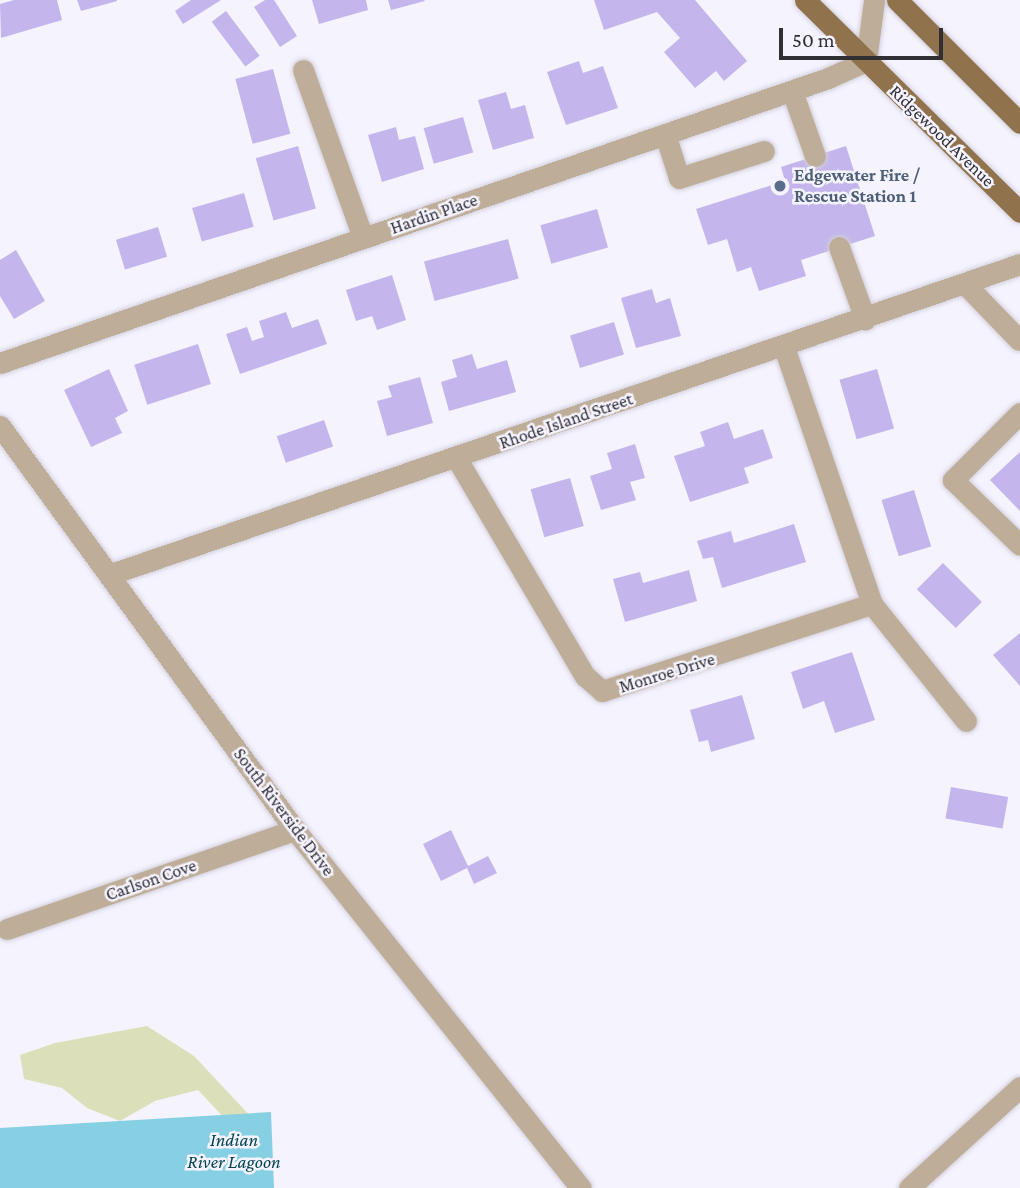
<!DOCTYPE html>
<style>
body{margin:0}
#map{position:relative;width:1020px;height:1188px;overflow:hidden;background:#f5f3fe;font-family:"Crimson Pro",serif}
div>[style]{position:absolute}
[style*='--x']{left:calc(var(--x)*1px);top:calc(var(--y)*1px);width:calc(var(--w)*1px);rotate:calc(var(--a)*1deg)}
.green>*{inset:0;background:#dce0ba}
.water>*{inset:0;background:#87cfe2}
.building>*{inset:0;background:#c4b6ec;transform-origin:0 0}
.roads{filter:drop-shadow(0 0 2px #d2d0da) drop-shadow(0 0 2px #d2d0da)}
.minor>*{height:21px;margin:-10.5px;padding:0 10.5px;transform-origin:10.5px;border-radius:10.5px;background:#beae99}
.major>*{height:21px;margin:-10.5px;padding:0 10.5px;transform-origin:10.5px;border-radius:10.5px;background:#90734c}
.dots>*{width:19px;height:19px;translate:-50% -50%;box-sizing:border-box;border:4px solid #f5f3fe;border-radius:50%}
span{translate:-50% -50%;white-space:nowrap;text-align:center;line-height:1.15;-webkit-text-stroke:5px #f5f3fe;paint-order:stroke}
.street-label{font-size:18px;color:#302f34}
.service-label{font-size:18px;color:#4e5e75;font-weight:700}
.left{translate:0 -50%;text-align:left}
.water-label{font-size:19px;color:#004451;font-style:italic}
.scale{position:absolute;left:779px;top:28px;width:164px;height:32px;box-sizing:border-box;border:4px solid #302f34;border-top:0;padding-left:9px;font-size:21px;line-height:24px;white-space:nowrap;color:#302f34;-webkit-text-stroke:5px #f5f3fe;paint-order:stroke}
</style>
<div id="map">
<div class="green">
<div style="clip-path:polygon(147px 1026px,194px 1056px,254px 1120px,226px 1120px,198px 1090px,155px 1101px,120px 1121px,87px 1108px,62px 1088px,24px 1079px,20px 1055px,55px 1043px)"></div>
</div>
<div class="water">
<div style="clip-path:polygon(271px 1112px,274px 1188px,0 1188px,0 1128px)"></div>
</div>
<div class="building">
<div style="clip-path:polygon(14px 0,57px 0,62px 20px,1px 38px,0 4px)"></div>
<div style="clip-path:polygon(77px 0,117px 0,117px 1px,81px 11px)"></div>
<div style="clip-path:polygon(191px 0,221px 0,183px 24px,175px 11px)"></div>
<div style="clip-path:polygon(265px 0,274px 0,297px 36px,280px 47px,254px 7px)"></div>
<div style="clip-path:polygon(312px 0,366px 0,368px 10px,319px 24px)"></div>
<div style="clip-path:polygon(388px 0,424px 0,425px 1px,391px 10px)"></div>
<div style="clip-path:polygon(594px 0,695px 0,747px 61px,724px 81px,716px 71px,695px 88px,664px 52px,680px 38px,657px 12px,604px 30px)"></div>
<div style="left:226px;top:11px;width:56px;height:18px;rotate:53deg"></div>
<div style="clip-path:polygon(579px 61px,583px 73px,603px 66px,618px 108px,566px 125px,547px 72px)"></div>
<div style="left:273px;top:69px;width:67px;height:39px;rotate:75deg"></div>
<div style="clip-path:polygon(506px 92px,511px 109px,525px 105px,534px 138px,493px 150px,478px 100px)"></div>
<div style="left:463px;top:117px;width:37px;height:41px;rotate:74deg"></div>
<div style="clip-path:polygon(396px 127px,399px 140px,415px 136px,424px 169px,382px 182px,368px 135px)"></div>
<div style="left:298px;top:146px;width:65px;height:44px;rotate:74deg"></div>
<div style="clip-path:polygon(846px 146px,875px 236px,801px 260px,806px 276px,759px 291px,751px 267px,737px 272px,727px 239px,708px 245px,696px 209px,785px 181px,781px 167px)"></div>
<div style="left:244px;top:193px;width:35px;height:54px;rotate:74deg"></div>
<div style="left:597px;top:209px;width:40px;height:59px;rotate:74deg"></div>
<div style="left:158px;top:227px;width:31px;height:44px;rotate:73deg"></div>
<div style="left:508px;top:239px;width:41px;height:87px;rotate:75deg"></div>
<div style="clip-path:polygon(16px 250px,45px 301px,14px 319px,0 296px,0 260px)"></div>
<div style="clip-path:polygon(392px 275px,406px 320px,377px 330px,372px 316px,356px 321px,346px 290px)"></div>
<div style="clip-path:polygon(652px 289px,656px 303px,670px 298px,681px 336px,636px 348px,621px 298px)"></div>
<div style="clip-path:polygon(286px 312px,292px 328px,318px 319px,327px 344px,240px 374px,226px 334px,247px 327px,252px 341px,264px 337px,259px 321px)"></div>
<div style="left:614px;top:322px;width:34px;height:46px;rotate:73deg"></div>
<div style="left:198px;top:344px;width:42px;height:67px;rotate:72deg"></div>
<div style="clip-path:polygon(472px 354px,477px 369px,507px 360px,516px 392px,449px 411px,441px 382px,457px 377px,452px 360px)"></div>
<div style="clip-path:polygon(109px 369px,128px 411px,115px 418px,122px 433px,91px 447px,64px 390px)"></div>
<div style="left:877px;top:369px;width:62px;height:39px;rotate:74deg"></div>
<div style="clip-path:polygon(420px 377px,433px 423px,387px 436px,377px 401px,392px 397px,388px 386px)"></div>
<div style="left:324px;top:420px;width:28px;height:50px;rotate:71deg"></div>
<div style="clip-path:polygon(728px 422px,734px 439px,763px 429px,773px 458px,744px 468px,749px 483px,690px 502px,674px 456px,705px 446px,700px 432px)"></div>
<div style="clip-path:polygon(635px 444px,645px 478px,630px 482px,636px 500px,601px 510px,590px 476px,612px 469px,607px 453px)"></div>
<div style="clip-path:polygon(1020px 452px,1020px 511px,990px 480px)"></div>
<div style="left:570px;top:478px;width:50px;height:41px;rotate:74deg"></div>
<div style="left:914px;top:490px;width:59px;height:34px;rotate:73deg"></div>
<div style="clip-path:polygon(794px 524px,806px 562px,722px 588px,713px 557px,703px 559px,697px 541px,731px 531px,734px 543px)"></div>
<div style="left:943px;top:563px;width:55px;height:37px;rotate:45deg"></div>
<div style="clip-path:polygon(689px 570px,697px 601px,625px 622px,613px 579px,640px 572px,643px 583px)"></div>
<div style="clip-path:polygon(1020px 633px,1020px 686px,993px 655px)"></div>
<div style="clip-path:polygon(852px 652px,875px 720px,835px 733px,824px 701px,803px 709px,791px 672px)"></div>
<div style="clip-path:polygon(742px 695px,755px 739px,711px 752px,708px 740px,699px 742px,690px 710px)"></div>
<div style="left:951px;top:787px;width:58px;height:32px;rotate:10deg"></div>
<div style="clip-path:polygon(451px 830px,468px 866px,488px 856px,497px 873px,474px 884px,467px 868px,441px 881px,423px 844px)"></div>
</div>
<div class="roads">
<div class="minor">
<div style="--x:303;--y:70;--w:178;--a:70.3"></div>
<div style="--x:792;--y:91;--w:69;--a:70.5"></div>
<div style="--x:665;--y:134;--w:46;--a:72.3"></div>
<div style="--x:679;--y:178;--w:89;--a:-17.6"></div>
<div style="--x:839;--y:247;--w:77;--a:70.1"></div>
<div style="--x:965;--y:284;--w:78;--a:46"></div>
<div style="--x:784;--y:347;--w:272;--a:71.1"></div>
<div style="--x:872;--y:604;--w:150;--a:51.2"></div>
<div style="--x:0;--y:363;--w:876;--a:-18.99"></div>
<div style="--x:828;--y:78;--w:42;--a:-24.1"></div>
<div style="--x:866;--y:61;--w:62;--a:-82.5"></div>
<div style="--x:1020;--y:413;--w:95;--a:135"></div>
<div style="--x:953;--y:480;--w:93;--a:44.1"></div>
<div style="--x:0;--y:426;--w:500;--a:53.86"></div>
<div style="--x:295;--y:830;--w:458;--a:51.4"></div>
<div style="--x:457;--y:459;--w:252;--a:59.5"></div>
<div style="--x:585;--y:676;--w:23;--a:41"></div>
<div style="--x:602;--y:691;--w:284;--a:-17.9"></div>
<div style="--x:111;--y:574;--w:960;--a:-18.83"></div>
<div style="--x:7;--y:929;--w:305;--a:-19"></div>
<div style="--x:909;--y:1188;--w:150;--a:-42.3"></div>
</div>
<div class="major">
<div style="--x:805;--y:0;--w:302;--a:44.6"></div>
<div style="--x:897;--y:0;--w:174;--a:45"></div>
</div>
</div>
<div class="dots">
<div style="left:780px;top:186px;background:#5c6f8a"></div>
</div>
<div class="street-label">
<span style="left:942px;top:136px;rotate:44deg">Ridgewood Avenue</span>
<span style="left:434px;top:214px;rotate:-19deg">Hardin Place</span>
<span style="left:566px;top:421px;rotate:-19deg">Rhode Island Street</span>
<span style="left:667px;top:673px;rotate:-17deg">Monroe Drive</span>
<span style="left:284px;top:812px;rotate:53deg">South Riverside Drive</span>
<span style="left:151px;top:880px;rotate:-19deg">Carlson Cove</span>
</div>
<div class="service-label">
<span class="left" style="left:794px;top:186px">Edgewater Fire /<br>Rescue Station 1</span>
</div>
<div class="water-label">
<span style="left:234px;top:1151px">Indian<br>River Lagoon</span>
</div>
<div class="scale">50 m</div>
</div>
